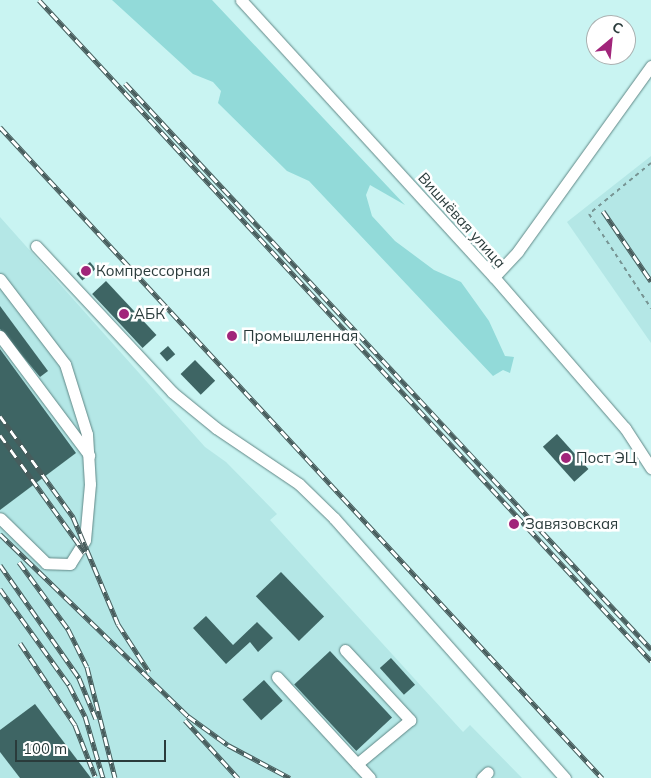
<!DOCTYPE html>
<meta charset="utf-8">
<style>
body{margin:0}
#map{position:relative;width:651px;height:778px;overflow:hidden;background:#c9f4f2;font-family:Mulish,sans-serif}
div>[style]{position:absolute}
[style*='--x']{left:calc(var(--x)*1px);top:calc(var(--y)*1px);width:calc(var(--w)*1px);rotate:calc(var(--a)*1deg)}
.built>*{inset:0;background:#b4e7e6}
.green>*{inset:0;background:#92dad9}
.building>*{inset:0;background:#3e6564;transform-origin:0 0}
.path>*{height:2px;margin-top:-1px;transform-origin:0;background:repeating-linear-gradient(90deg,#779493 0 4px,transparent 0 8px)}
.roads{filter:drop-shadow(0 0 1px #608786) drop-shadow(0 0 1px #608786)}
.minor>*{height:11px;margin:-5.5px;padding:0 5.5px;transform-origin:5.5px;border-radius:5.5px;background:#fff}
.rail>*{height:5px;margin-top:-2.5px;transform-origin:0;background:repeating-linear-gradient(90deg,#fff 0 9px,#485d5d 0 18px);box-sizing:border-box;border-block:1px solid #485d5d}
.dots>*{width:14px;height:14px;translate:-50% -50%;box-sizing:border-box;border:2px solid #fff;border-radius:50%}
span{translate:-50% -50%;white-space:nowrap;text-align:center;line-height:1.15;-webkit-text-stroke:5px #fff;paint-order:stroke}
.street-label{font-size:15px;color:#2a3b3b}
.poi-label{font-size:15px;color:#2a3b3b}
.left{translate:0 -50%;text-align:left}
.north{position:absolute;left:586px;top:15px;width:50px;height:50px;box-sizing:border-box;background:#fff;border:1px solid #aab1b1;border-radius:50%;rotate:28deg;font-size:14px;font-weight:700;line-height:20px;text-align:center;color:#2a3b3b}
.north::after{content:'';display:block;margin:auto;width:18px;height:22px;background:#a1257a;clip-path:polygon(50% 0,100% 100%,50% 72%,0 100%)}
.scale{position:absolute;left:15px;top:740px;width:151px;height:22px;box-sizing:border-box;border:2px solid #2a3b3b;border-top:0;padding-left:6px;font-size:15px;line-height:18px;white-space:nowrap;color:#2a3b3b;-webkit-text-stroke:4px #fff;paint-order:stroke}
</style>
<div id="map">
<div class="built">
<div style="clip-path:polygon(651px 156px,651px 343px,567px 222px)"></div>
<div style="clip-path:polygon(0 217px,205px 447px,226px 462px,277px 514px,270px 520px,463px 732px,470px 725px,522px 778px,0 778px)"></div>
</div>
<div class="green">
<div style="clip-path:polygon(112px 0,212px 0,405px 205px,370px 185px,366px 195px,372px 216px,395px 241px,434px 270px,461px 282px,489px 321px,505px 356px,514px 357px,510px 373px,503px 370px,493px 376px,309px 181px,287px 171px,218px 103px,221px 91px,213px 82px,193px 74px)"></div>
</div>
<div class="building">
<div style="left:90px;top:262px;width:9px;height:18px;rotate:49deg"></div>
<div style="left:106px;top:281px;width:74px;height:19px;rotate:47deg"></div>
<div style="clip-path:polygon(0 306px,48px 371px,40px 377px,0 329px)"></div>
<div style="left:168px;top:346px;width:11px;height:11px;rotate:49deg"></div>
<div style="clip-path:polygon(0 349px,76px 453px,0 510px)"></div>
<div style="left:195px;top:360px;width:29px;height:20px;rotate:46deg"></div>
<div style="left:557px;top:434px;width:47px;height:19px;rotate:48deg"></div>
<div style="left:281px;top:572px;width:62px;height:35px;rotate:46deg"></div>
<div style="clip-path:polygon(206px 616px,233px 645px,257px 622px,273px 638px,258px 652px,250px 642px,226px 664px,193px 628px)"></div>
<div style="left:330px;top:651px;width:91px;height:49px;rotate:47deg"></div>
<div style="left:391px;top:658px;width:36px;height:15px;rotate:48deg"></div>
<div style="left:264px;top:680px;width:28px;height:29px;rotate:48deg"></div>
<div style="clip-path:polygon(35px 704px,91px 778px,20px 778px,0 752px,0 730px)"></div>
</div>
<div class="path">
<div style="--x:651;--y:163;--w:80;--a:140.6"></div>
<div style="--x:589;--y:214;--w:113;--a:56.6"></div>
</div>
<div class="roads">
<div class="minor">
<div style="--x:241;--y:0;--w:375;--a:47.6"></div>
<div style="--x:494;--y:277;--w:200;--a:49.1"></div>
<div style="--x:625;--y:428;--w:48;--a:57"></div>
<div style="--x:36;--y:246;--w:200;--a:47"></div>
<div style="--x:172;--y:392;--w:57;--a:39.3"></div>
<div style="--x:216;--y:428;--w:100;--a:34"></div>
<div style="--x:299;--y:484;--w:49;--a:44.2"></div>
<div style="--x:334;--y:518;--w:348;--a:48.4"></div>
<div style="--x:494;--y:277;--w:35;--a:-47"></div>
<div style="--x:518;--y:251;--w:228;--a:-54.3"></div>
<div style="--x:0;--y:279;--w:107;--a:52.6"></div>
<div style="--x:65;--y:364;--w:73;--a:72.6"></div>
<div style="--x:87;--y:434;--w:50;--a:86.6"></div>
<div style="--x:90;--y:484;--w:56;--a:95.1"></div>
<div style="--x:85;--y:540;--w:28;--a:122"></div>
<div style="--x:70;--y:564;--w:24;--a:-178"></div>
<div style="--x:46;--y:563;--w:64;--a:-135.6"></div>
<div style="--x:0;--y:336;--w:149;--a:53.2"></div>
<div style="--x:345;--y:650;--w:96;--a:47.1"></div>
<div style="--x:410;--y:720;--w:69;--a:140.3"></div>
<div style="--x:277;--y:677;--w:137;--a:47.4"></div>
<div style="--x:482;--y:778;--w:8;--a:-45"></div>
</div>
</div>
<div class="rail">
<div style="--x:39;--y:0;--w:901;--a:47.2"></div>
<div style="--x:125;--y:83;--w:773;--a:47.1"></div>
<div style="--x:0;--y:127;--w:887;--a:47.24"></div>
<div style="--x:603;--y:211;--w:85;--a:55.6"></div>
<div style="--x:0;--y:416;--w:125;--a:54.1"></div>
<div style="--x:73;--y:517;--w:116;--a:67.2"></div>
<div style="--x:118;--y:624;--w:57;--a:57.1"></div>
<div style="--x:0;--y:435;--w:145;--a:54.2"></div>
<div style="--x:0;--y:534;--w:262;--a:44.1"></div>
<div style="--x:188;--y:716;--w:49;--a:35.9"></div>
<div style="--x:228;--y:745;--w:70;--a:28"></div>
<div style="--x:19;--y:562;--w:83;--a:53.8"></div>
<div style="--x:68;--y:629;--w:42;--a:63.4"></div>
<div style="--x:87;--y:667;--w:114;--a:75.8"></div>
<div style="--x:0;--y:565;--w:138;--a:55"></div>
<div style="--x:79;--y:678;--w:44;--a:67.5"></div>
<div style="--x:0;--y:589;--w:118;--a:54.3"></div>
<div style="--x:69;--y:685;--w:35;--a:63"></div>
<div style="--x:85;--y:716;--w:65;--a:73.8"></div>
<div style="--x:20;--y:643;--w:99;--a:56.1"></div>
<div style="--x:75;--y:725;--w:55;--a:68.6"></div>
<div style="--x:185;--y:720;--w:79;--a:47.6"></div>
</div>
<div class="dots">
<div style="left:86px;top:271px;background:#a1257a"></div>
<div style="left:124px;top:314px;background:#a1257a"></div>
<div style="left:232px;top:336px;background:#a1257a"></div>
<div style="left:566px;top:458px;background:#a1257a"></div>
<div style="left:514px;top:524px;background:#a1257a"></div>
</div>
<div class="street-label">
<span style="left:462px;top:220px;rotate:48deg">Вишнёвая улица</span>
</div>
<div class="poi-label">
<span class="left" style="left:96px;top:271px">Компрессорная</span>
<span class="left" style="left:134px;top:314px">АБК</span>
<span class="left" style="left:243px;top:336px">Промышленная</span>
<span class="left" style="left:576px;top:458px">Пост ЭЦ</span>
<span class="left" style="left:525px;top:524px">Завязовская</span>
</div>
<div class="north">С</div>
<div class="scale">100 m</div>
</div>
